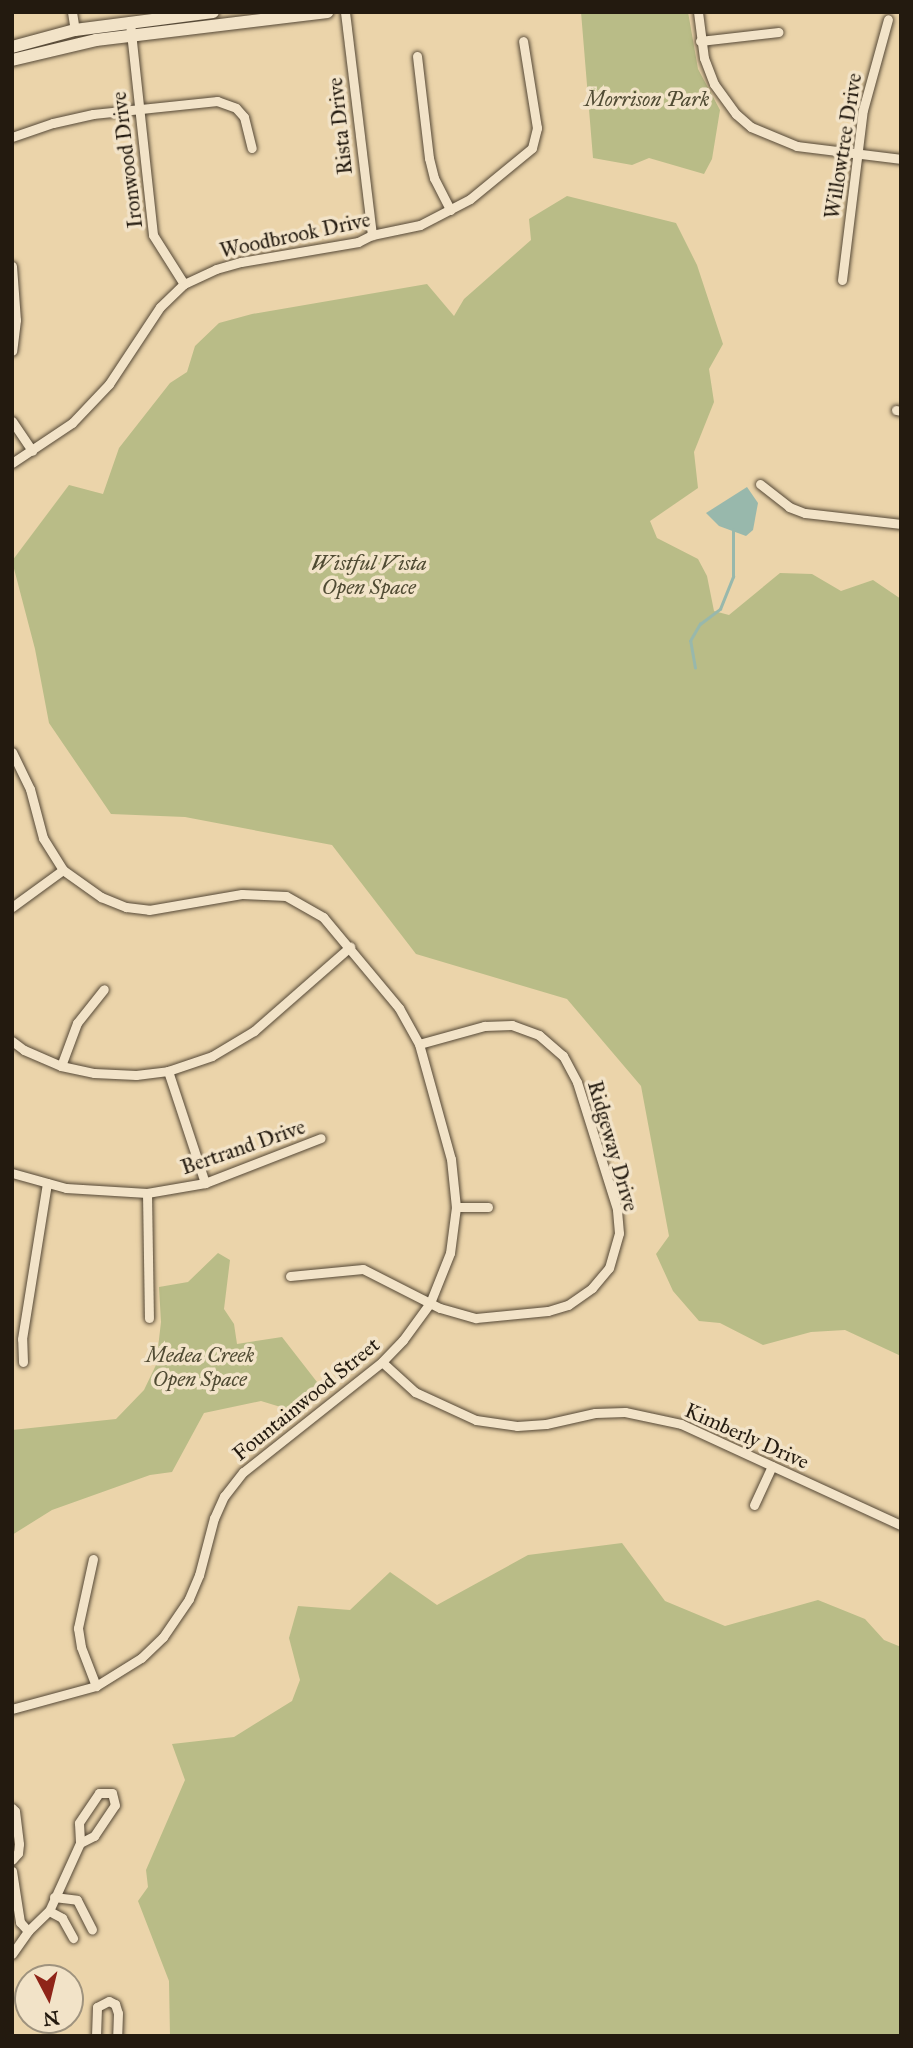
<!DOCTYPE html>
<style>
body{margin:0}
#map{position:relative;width:913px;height:2048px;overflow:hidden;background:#ebd4aa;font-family:"IM FELL Great Primer",serif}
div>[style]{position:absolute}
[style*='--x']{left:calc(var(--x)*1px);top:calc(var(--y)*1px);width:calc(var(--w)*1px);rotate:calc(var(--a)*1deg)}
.green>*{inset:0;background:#b9bc87}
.water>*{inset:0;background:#98b8ac}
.stream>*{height:2.5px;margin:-1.25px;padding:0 1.25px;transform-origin:1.25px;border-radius:1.25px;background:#98b8ac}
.roads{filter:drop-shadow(0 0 2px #554836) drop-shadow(0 0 2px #554836)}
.minor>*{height:9px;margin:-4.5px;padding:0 4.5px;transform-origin:4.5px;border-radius:4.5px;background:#f2e3c8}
.secondary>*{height:12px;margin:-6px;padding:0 6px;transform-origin:6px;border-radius:6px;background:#f2e3c8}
span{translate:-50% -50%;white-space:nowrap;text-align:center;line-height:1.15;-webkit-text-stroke:7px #f2e3c8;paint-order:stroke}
.park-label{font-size:21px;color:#504b33;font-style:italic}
.street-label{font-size:21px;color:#231a0f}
.frame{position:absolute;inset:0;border:14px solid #231a0f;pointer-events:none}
.north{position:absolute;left:14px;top:1964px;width:70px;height:70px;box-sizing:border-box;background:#f2e3c8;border:2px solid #9f937e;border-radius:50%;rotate:173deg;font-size:19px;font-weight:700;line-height:28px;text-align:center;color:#231a0f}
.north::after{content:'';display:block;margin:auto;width:24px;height:32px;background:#8f2418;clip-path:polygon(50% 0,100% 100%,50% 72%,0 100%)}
</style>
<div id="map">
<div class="green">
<div style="clip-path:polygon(581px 12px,688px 12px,698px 69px,720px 110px,712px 159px,704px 174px,649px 158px,632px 165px,593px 158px)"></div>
<div style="clip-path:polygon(567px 196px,676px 223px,697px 265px,723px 344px,709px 369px,714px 402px,694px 452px,698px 488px,650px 521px,657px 538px,698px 559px,707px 576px,714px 611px,729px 615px,780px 573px,812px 574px,841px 591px,873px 580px,901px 599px,901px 1356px,845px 1330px,811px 1332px,763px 1345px,720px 1323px,699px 1321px,673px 1291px,656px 1254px,669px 1236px,641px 1086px,567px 999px,416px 954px,332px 845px,185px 817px,111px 814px,49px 723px,35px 649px,12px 561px,69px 485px,103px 494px,119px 448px,170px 383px,187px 372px,195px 346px,219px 323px,252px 314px,427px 284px,454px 316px,464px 299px,531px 240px,529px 219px)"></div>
<div style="clip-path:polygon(218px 1253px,230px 1260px,224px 1309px,234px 1324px,237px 1344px,282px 1337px,324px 1391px,297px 1412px,261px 1401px,204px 1413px,172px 1472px,150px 1475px,52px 1510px,12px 1535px,12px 1430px,116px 1419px,144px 1390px,156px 1365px,161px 1322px,159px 1287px,188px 1282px)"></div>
<div style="clip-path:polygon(622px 1543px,665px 1601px,725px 1626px,818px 1600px,865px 1619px,884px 1640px,901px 1647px,901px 2036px,170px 2036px,169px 1981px,138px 1901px,148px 1887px,146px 1870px,185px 1780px,172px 1744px,234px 1737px,292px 1701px,300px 1680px,289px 1638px,298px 1606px,350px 1610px,390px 1572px,437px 1605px,528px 1555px)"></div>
</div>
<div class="water">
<div style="clip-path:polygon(747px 487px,758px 503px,753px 530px,746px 536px,719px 526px,706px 513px)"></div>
</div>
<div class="stream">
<div style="--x:695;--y:668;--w:27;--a:-100"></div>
<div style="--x:690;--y:641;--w:20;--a:-60"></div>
<div style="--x:700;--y:624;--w:25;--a:-37"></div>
<div style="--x:720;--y:609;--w:35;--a:-68"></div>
<div style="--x:733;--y:577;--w:47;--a:-90"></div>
</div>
<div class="roads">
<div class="minor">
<div style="--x:72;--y:12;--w:18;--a:81"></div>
<div style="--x:345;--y:12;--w:225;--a:83.1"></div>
<div style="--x:698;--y:12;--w:46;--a:82.6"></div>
<div style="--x:704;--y:58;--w:28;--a:69"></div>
<div style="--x:714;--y:84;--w:37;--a:54"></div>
<div style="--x:736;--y:114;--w:20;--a:41"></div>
<div style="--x:751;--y:127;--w:50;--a:22.4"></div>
<div style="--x:797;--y:146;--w:105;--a:7.1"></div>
<div style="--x:130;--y:23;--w:213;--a:83.8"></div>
<div style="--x:153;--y:235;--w:58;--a:57.7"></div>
<div style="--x:700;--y:41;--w:79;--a:-6.6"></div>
<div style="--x:417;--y:56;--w:103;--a:83.3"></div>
<div style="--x:429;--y:158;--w:21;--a:76"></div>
<div style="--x:434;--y:178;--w:36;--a:63"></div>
<div style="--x:12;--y:137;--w:43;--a:-18.9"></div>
<div style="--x:53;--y:123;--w:41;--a:-12.7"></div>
<div style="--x:93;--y:114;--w:125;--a:-6"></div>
<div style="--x:217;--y:101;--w:20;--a:20"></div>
<div style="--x:236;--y:108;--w:12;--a:48"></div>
<div style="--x:244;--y:117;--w:32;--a:76"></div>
<div style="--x:12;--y:266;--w:54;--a:85.8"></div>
<div style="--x:16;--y:320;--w:31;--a:97"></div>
<div style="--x:842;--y:280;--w:171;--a:-83"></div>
<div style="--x:863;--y:110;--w:94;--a:-74.6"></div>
<div style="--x:896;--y:410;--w:5;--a:11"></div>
<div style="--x:12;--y:421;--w:36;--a:56"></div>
<div style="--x:12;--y:463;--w:72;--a:-33.7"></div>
<div style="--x:72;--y:423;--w:54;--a:-46.5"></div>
<div style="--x:109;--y:384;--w:92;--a:-56.5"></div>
<div style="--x:160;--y:307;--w:33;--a:-44"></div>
<div style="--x:184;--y:284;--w:35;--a:-25"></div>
<div style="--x:216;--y:269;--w:26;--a:-16"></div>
<div style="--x:241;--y:262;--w:119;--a:-9.7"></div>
<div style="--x:358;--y:242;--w:16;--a:-27"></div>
<div style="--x:372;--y:235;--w:49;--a:-11.8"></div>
<div style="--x:420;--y:225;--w:56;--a:-27.5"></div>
<div style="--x:470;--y:199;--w:80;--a:-39.4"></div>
<div style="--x:532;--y:148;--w:21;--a:-76"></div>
<div style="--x:537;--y:128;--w:88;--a:-99.1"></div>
<div style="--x:760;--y:484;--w:37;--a:38"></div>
<div style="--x:789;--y:507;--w:17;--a:21"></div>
<div style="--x:805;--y:513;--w:97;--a:6.5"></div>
<div style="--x:12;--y:752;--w:41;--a:64.1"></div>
<div style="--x:30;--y:789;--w:51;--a:75.1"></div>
<div style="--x:43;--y:838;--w:38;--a:58"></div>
<div style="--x:63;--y:870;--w:47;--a:35.4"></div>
<div style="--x:101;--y:897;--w:27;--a:22"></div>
<div style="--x:126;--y:907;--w:23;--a:7"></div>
<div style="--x:149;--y:910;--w:94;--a:-9.8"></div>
<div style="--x:242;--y:894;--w:44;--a:2.6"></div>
<div style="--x:286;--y:896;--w:43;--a:29.6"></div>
<div style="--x:323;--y:917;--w:119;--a:50.1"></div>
<div style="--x:399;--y:1008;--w:41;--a:60.9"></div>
<div style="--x:419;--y:1044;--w:119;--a:74.5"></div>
<div style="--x:451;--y:1159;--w:48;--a:84.1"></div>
<div style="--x:456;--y:1207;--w:46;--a:97.4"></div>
<div style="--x:450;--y:1253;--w:54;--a:111.8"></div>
<div style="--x:430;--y:1303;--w:46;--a:126.1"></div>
<div style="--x:403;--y:1340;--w:30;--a:134"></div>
<div style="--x:382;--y:1362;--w:177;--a:141.6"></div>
<div style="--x:243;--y:1472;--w:31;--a:128"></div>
<div style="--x:224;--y:1496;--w:24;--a:114"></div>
<div style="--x:214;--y:1518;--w:59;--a:104.7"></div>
<div style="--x:199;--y:1575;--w:26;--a:113"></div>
<div style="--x:189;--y:1599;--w:46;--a:124.4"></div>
<div style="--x:163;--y:1637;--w:30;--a:136"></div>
<div style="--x:141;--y:1658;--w:53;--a:148.1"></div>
<div style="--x:96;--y:1686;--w:87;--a:164.7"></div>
<div style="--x:12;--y:907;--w:63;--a:-36"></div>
<div style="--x:12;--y:1041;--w:15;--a:37"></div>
<div style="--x:24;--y:1050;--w:40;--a:23.4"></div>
<div style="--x:61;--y:1066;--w:34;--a:12"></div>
<div style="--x:94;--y:1073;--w:42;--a:2.7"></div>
<div style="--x:136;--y:1075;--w:32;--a:-7"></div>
<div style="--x:168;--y:1071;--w:46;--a:-18.8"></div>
<div style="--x:212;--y:1056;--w:49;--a:-30.8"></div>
<div style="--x:254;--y:1031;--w:128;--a:-41.2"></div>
<div style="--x:61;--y:1066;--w:46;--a:-69.6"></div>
<div style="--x:77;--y:1023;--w:43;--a:-51.5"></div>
<div style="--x:168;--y:1071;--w:118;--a:71.7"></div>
<div style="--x:12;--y:1173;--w:56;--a:15.5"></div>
<div style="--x:66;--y:1188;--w:81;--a:3.5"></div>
<div style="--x:147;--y:1193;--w:59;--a:-9.8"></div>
<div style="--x:205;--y:1183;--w:124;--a:-21.2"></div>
<div style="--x:147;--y:1193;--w:125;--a:89.1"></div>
<div style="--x:456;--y:1207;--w:32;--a:0"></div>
<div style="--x:290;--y:1276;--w:73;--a:-5.5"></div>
<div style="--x:363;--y:1269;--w:86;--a:26.9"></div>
<div style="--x:440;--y:1308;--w:37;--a:16"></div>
<div style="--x:476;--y:1318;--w:72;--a:-5.6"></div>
<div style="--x:548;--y:1311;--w:21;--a:-17"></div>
<div style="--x:568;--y:1305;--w:29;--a:-35"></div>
<div style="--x:592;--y:1288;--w:26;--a:-50"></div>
<div style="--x:609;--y:1268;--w:36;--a:-74"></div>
<div style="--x:619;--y:1233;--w:24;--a:-95"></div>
<div style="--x:617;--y:1209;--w:133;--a:-107.5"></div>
<div style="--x:577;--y:1082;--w:30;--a:-118"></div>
<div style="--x:563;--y:1056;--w:32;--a:-139"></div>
<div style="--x:539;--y:1035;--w:29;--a:-160"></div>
<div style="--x:512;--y:1025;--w:28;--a:178"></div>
<div style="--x:484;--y:1026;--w:67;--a:164.5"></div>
<div style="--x:23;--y:1362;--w:23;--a:-92"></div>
<div style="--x:22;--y:1339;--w:158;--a:-80.9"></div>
<div style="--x:382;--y:1362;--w:45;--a:42.3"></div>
<div style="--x:415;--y:1392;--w:67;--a:24.7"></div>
<div style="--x:476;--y:1420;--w:41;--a:8.3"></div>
<div style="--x:517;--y:1426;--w:29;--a:-4"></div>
<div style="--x:546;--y:1424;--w:50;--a:-12.7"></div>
<div style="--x:595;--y:1413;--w:30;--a:-2"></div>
<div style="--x:625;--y:1412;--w:57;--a:12.1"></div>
<div style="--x:681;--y:1424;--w:242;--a:24.7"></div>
<div style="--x:754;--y:1505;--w:43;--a:-65.2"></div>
<div style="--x:93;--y:1559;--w:71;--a:102.3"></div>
<div style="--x:78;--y:1628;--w:19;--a:81"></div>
<div style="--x:81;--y:1647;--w:42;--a:69"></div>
<div style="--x:12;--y:1808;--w:4;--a:45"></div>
<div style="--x:15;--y:1811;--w:33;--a:83"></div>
<div style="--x:19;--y:1844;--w:9;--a:96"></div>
<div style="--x:18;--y:1853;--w:9;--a:131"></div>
<div style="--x:12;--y:1871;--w:52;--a:81.1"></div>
<div style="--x:20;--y:1922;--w:12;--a:48"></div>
<div style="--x:54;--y:1897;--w:23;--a:7"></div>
<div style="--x:77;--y:1900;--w:33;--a:63"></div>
<div style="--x:49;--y:1911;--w:15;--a:28"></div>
<div style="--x:62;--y:1918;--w:23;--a:61"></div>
<div style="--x:12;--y:1954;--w:28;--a:-55"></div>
<div style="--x:28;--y:1931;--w:29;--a:-44"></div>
<div style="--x:49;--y:1911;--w:75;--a:-65.5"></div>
<div style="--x:80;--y:1843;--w:16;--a:-27"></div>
<div style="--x:94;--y:1836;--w:37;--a:-56"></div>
<div style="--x:115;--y:1805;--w:12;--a:-104"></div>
<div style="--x:112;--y:1793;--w:13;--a:180"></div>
<div style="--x:99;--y:1793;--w:36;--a:124"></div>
<div style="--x:79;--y:1823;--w:20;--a:87"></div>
<div style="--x:96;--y:2036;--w:29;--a:-88"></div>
<div style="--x:97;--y:2007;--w:13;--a:-27"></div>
<div style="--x:109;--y:2001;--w:7;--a:27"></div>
<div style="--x:115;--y:2004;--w:9;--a:72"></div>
<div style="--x:118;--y:2013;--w:23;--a:92"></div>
</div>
<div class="secondary">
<div style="--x:12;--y:47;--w:65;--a:-15.1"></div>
<div style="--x:75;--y:30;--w:139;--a:-7.4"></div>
<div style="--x:12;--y:60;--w:86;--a:-13.4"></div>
<div style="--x:96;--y:40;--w:233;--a:-6.9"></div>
</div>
</div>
<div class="park-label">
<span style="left:647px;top:99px">Morrison Park</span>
<span style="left:369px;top:575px">Wistful Vista<br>Open Space</span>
<span style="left:200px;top:1367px">Medea Creek<br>Open Space</span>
</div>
<div class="street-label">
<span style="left:340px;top:126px;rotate:-96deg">Rista Drive</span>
<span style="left:843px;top:146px;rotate:-81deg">Willowtree Drive</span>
<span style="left:127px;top:160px;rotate:-97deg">Ironwood Drive</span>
<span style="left:295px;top:235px;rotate:-12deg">Woodbrook Drive</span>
<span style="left:613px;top:1146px;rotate:74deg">Ridgeway Drive</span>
<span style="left:243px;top:1147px;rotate:-19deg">Bertrand Drive</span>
<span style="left:306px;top:1399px;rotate:-39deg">Fountainwood Street</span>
<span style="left:747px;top:1436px;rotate:24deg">Kimberly Drive</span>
</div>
<div class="frame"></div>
<div class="north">N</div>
</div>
